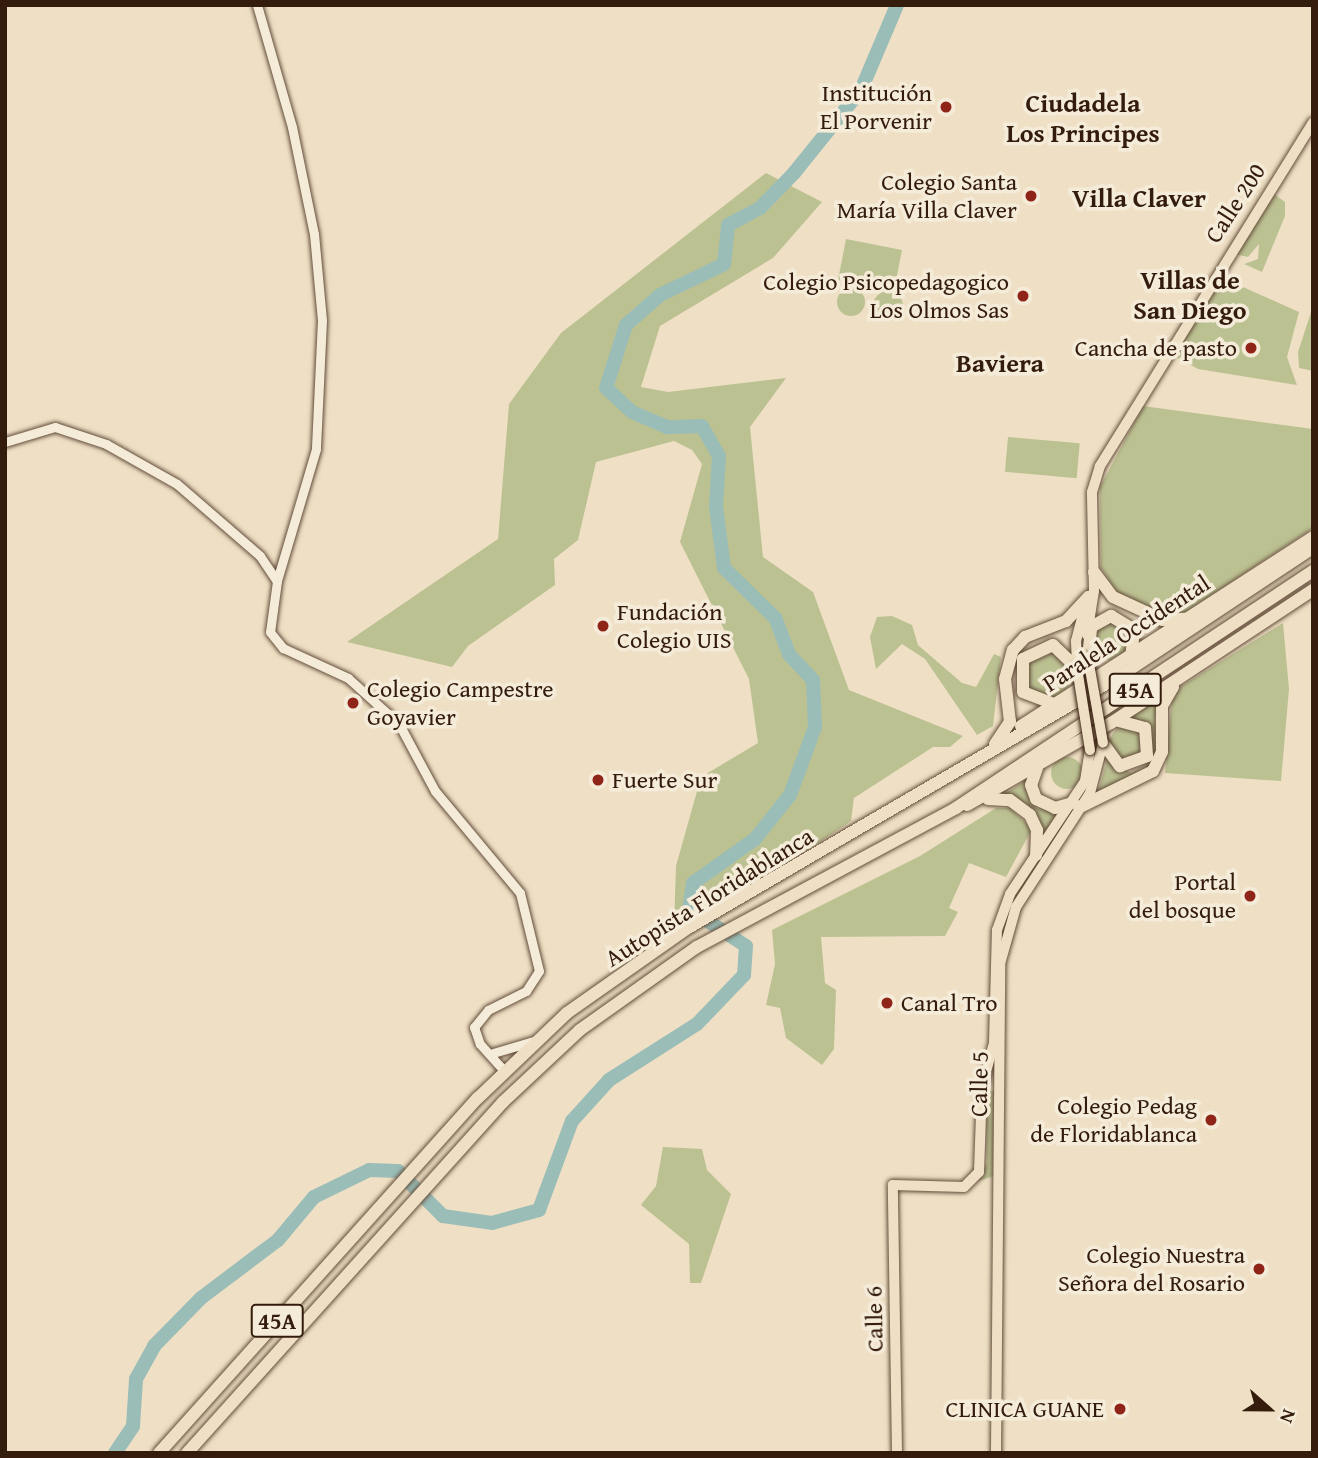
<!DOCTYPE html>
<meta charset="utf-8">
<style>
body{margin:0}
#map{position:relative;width:1318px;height:1458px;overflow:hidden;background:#efe0c5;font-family:"Gentium Book Plus",serif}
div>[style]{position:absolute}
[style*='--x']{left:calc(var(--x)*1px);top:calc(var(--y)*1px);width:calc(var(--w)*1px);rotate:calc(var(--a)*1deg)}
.green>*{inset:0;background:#bcc192;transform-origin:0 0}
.round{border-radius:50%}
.river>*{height:14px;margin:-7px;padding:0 7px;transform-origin:7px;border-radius:7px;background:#9abdb7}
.roads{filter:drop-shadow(0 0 2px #634d3a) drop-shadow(0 0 2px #634d3a)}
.minor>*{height:9px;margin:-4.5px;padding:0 4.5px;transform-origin:4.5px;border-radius:4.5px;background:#f5ebd9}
.major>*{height:10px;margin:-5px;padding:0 5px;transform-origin:5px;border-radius:5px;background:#efe0c5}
.highway>*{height:12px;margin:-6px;padding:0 6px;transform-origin:6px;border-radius:6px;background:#efe0c5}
.bridges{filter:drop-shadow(0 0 2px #341c0c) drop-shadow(0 0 2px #341c0c)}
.major-bridge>*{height:10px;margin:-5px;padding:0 5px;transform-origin:5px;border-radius:5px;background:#efe0c5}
.dots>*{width:19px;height:19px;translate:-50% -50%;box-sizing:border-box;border:4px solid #f5ebd9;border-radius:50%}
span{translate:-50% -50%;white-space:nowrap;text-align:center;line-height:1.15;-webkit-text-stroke:7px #f5ebd9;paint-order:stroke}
.shield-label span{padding:2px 5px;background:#f5ebd9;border:2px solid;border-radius:5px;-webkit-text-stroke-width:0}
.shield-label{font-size:23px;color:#341c0c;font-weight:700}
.poi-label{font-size:24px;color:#341c0c}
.right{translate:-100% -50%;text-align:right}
.left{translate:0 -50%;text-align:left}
.street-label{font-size:24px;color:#341c0c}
.neighbourhood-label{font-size:26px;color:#341c0c;font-weight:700}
.frame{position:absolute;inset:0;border:7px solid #341c0c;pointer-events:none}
.north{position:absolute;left:1234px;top:1374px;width:70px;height:70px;-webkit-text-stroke:5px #f5ebd9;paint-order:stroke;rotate:111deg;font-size:19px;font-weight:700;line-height:28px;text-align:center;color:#341c0c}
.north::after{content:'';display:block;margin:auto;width:24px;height:32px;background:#341c0c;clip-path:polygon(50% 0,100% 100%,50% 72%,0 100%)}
</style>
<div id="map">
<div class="green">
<div style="clip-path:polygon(766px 173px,822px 202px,773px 258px,660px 326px,641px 387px,668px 392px,786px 378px,750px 427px,763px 557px,813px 592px,849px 690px,963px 736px,950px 747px,933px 747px,854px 798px,851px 821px,794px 859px,674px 926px,676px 866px,701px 777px,758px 743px,749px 679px,680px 542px,702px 464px,692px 450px,674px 441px,596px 462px,578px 540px,554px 559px,555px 585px,468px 646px,452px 667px,347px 642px,498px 539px,509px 404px,561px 333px)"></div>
<div style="clip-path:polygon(1274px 194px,1285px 202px,1285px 216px,1262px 272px,1244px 264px,1258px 259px,1259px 244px,1248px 257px,1235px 254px)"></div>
<div style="left:846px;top:239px;width:57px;height:42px;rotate:11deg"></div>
<div style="clip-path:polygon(1224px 272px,1234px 283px,1299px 312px,1287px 357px,1297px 385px,1198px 369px,1170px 354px)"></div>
<div class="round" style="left:837px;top:288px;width:28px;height:28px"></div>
<div class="round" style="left:873px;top:291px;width:30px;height:30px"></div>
<div style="clip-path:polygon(1313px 306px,1313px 371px,1299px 368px,1298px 352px)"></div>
<div style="clip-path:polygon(1143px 406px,1313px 429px,1313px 528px,1183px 614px,1160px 615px,1117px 593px,1101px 568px,1100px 487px)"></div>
<div style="left:1008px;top:437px;width:72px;height:35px;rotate:5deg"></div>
<div style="clip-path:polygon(892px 616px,912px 625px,918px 645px,962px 683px,976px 687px,994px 654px,1001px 657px,993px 726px,977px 735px,925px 659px,902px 644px,876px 669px,870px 637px,877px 617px)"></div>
<div class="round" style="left:1094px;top:623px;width:38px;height:38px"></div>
<div style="clip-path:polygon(1283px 623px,1289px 689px,1281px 781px,1165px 773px,1172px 700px,1180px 687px)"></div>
<div class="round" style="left:1026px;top:651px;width:46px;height:46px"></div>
<div style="clip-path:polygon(1164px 694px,1155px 717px,1155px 764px,1098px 792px,1107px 761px,1131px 773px,1145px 768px,1153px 755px,1151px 728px,1124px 717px)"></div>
<div class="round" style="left:1110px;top:726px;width:34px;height:34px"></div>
<div class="round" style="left:1051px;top:757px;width:32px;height:32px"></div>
<div style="clip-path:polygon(1028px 779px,1026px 791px,1036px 808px,1060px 812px,1042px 841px,1035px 814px,1003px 795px)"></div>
<div style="clip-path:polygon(996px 808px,1010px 808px,1032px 829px,1006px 877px,969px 863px,949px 908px,958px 912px,945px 936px,821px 937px,825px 983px,836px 990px,834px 1049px,822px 1065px,786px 1038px,780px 1008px,766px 1005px,775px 964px,772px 930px,920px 856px)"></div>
<div style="clip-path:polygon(986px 1091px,994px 1091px,994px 1176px,976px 1182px,987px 1163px)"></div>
<div style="clip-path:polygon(663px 1147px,702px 1149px,707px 1170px,731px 1194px,701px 1283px,690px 1283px,689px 1244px,641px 1205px,656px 1186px)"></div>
</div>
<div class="river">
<div style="--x:115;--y:1453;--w:32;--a:-56"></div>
<div style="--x:133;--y:1426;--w:47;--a:-86.3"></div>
<div style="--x:136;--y:1379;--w:38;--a:-61"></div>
<div style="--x:154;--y:1346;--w:67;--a:-45.6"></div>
<div style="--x:201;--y:1298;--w:96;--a:-37"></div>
<div style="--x:278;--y:1240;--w:56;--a:-50.1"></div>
<div style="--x:314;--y:1197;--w:61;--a:-26.1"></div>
<div style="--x:369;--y:1170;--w:29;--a:2"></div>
<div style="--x:398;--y:1171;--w:64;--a:45"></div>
<div style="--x:443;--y:1216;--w:49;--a:8.1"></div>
<div style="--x:492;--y:1223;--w:49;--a:-15.5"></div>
<div style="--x:539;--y:1210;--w:95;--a:-69.7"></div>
<div style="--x:572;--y:1121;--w:55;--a:-47.9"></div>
<div style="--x:609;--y:1080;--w:104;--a:-32.5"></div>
<div style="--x:697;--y:1024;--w:68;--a:-46.2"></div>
<div style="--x:744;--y:975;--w:29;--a:-86"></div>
<div style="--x:746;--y:946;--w:68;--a:-147"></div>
<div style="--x:689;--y:909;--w:26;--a:-81"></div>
<div style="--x:693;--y:883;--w:76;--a:-35.4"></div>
<div style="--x:755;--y:839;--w:56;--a:-51.5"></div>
<div style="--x:790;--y:795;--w:72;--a:-69.8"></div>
<div style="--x:815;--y:727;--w:47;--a:-92.4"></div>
<div style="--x:813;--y:680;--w:35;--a:-133"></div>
<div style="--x:789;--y:654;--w:39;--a:-111"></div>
<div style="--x:775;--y:618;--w:71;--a:-135.6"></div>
<div style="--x:724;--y:568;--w:63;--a:-97.4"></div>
<div style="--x:716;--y:506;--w:50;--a:-86.6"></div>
<div style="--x:719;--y:456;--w:34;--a:-120"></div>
<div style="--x:702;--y:426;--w:35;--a:178"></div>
<div style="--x:667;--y:427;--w:38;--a:-157"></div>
<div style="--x:632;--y:412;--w:35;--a:-137"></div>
<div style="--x:606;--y:388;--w:66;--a:-72.4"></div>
<div style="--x:626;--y:325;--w:45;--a:-41.4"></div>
<div style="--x:660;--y:295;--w:71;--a:-25.8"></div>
<div style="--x:724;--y:264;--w:39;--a:-84"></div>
<div style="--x:728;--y:225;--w:36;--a:-28"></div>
<div style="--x:760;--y:208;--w:49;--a:-45.8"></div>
<div style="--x:794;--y:173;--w:107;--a:-51.1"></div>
<div style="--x:861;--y:90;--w:92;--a:-67"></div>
</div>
<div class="roads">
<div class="minor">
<div style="--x:257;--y:5;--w:127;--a:74"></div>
<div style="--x:292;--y:127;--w:109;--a:78.4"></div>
<div style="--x:314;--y:234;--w:86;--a:84.7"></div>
<div style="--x:322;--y:320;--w:129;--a:92.7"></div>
<div style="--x:316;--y:449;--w:138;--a:106.5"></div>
<div style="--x:277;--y:581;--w:51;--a:97.8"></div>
<div style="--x:270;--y:632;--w:21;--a:51"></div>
<div style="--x:283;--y:648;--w:72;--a:24.8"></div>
<div style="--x:348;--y:678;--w:69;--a:42"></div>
<div style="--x:399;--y:724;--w:76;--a:61.8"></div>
<div style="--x:435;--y:791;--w:133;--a:50.2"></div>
<div style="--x:520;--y:893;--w:80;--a:76.3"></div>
<div style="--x:539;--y:971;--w:24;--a:123"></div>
<div style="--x:526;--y:991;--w:42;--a:153.4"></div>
<div style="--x:488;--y:1010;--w:22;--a:129"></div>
<div style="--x:474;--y:1027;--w:18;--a:71"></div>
<div style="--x:480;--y:1044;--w:36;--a:48"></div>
<div style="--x:5;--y:442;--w:52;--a:-16.7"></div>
<div style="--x:55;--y:427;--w:54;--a:18.4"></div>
<div style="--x:106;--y:444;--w:81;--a:29.4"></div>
<div style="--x:177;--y:484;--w:110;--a:40.9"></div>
<div style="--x:260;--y:556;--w:30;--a:56"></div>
<div style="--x:493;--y:1053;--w:43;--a:-16.3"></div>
</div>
<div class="major">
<div style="--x:1087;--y:635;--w:45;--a:-81"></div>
<div style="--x:1094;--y:591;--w:99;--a:-91.2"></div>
<div style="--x:1092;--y:492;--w:27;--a:-73"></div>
<div style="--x:1100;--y:466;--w:404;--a:-58.2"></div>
<div style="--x:1077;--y:668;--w:27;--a:-92"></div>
<div style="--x:1076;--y:641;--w:40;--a:-75.6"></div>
<div style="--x:897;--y:1453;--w:268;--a:-90.9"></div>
<div style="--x:893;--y:1185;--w:71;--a:1.6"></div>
<div style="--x:964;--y:1187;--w:21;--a:-45"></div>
<div style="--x:979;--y:1172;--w:86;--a:-88"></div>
<div style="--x:982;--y:1086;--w:45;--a:-74.4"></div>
<div style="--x:994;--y:1043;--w:113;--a:-88.5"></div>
<div style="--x:997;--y:930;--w:38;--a:-70"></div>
<div style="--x:1010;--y:894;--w:136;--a:-56.4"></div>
<div style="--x:1085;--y:781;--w:31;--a:-81"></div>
<div style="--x:996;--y:1453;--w:489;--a:-89.5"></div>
<div style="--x:1000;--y:964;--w:59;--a:-74.3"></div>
<div style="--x:1016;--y:907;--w:136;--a:-57"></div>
<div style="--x:1090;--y:793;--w:52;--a:-75.4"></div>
</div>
<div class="highway">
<div style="--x:1094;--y:572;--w:31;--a:53"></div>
<div style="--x:1113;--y:597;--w:55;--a:24.7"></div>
<div style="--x:1163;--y:620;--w:22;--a:-3"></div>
<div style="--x:1088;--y:658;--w:31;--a:-84"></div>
<div style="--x:1091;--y:627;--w:23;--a:-29"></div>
<div style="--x:1111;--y:616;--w:27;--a:31"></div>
<div style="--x:1134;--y:630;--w:27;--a:96"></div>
<div style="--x:1054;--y:704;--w:33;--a:-159"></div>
<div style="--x:1023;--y:692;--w:33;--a:-90"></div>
<div style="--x:1023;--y:659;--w:33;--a:-25"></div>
<div style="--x:1053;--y:645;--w:33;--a:44"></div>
<div style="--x:1021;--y:726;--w:348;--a:-32.9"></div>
<div style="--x:1103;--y:743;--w:29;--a:54"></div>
<div style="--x:1120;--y:766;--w:29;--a:-20"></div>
<div style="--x:1147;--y:756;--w:28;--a:-94"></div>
<div style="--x:1145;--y:728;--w:28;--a:-165"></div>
<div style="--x:995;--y:744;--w:27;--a:-56"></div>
<div style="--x:1010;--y:722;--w:43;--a:-96.6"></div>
<div style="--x:1005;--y:679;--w:30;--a:-75"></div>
<div style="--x:1013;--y:650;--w:18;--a:-47"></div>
<div style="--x:1025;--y:637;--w:44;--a:-21.3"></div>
<div style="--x:1066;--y:621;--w:33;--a:-47"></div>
<div style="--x:1037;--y:768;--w:18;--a:109"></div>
<div style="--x:1031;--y:785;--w:15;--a:70"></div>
<div style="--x:1036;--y:799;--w:21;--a:25"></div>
<div style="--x:1055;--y:808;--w:19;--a:-16"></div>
<div style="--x:988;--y:799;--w:22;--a:3"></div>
<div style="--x:1010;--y:800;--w:25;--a:37"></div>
<div style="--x:1030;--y:815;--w:17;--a:65"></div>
<div style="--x:1037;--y:830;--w:25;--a:92"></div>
<div style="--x:967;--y:805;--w:166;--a:-29.7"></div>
<div style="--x:1111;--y:723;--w:242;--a:-33.4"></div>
<div style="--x:1082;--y:806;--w:79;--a:-26.2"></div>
<div style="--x:1153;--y:771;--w:21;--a:-65"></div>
<div style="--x:1162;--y:752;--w:46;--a:-90"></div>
<div style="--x:1162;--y:706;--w:22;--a:-60"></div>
<div style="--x:159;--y:1453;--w:477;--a:-48.1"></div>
<div style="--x:478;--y:1098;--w:123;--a:-43.7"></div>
<div style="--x:567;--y:1013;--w:148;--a:-35.1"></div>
<div style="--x:688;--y:928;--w:504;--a:-30.28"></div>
<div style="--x:1123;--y:674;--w:228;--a:-33.6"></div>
<div style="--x:187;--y:1453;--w:472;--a:-48"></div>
<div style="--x:503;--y:1102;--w:105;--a:-43.1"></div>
<div style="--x:580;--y:1030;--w:143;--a:-35.4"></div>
<div style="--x:697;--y:947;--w:294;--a:-28.2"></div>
<div style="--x:956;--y:808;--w:429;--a:-33.6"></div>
</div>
</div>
<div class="bridges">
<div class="major-bridge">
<div style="--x:1088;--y:658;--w:86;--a:80"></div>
<div style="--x:1077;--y:668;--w:83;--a:81"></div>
</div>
</div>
<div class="dots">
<div style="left:946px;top:107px;background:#8f2418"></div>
<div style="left:1031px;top:196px;background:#8f2418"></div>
<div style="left:1023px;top:296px;background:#8f2418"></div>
<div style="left:1251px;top:348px;background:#8f2418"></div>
<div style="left:603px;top:626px;background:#8f2418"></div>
<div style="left:353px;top:703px;background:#8f2418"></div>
<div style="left:598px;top:780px;background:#8f2418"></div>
<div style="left:1250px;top:896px;background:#8f2418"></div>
<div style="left:887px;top:1003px;background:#8f2418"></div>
<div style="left:1211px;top:1120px;background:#8f2418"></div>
<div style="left:1259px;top:1269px;background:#8f2418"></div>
<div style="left:1120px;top:1409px;background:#8f2418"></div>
</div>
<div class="shield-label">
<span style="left:1135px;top:690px">45A</span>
<span style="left:277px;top:1321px">45A</span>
</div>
<div class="poi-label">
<span class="right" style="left:932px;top:107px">Institución<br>El Porvenir</span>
<span class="right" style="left:1017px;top:196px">Colegio Santa<br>María Villa Claver</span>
<span class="right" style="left:1009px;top:296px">Colegio Psicopedagogico<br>Los Olmos Sas</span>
<span class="right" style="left:1237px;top:348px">Cancha de pasto</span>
<span class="left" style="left:617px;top:626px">Fundación<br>Colegio UIS</span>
<span class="left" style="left:367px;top:703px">Colegio Campestre<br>Goyavier</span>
<span class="left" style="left:612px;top:780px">Fuerte Sur</span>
<span class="right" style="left:1236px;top:896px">Portal<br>del bosque</span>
<span class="left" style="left:901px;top:1003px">Canal Tro</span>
<span class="right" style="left:1197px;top:1120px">Colegio Pedag<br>de Floridablanca</span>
<span class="right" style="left:1245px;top:1269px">Colegio Nuestra<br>Señora del Rosario</span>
<span class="right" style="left:1104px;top:1409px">CLINICA GUANE</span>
</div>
<div class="street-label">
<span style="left:1235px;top:203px;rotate:-57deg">Calle 200</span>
<span style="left:1126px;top:633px;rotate:-33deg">Paralela Occidental</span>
<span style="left:709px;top:897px;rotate:-32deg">Autopista Floridablanca</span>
<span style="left:979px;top:1084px;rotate:-89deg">Calle 5</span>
<span style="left:874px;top:1319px;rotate:-91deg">Calle 6</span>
</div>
<div class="neighbourhood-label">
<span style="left:1083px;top:118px">Ciudadela<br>Los Principes</span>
<span style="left:1139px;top:198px">Villa Claver</span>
<span style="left:1190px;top:295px">Villas de<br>San Diego</span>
<span style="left:1000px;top:363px">Baviera</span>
</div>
<div class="frame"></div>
<div class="north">N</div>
</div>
